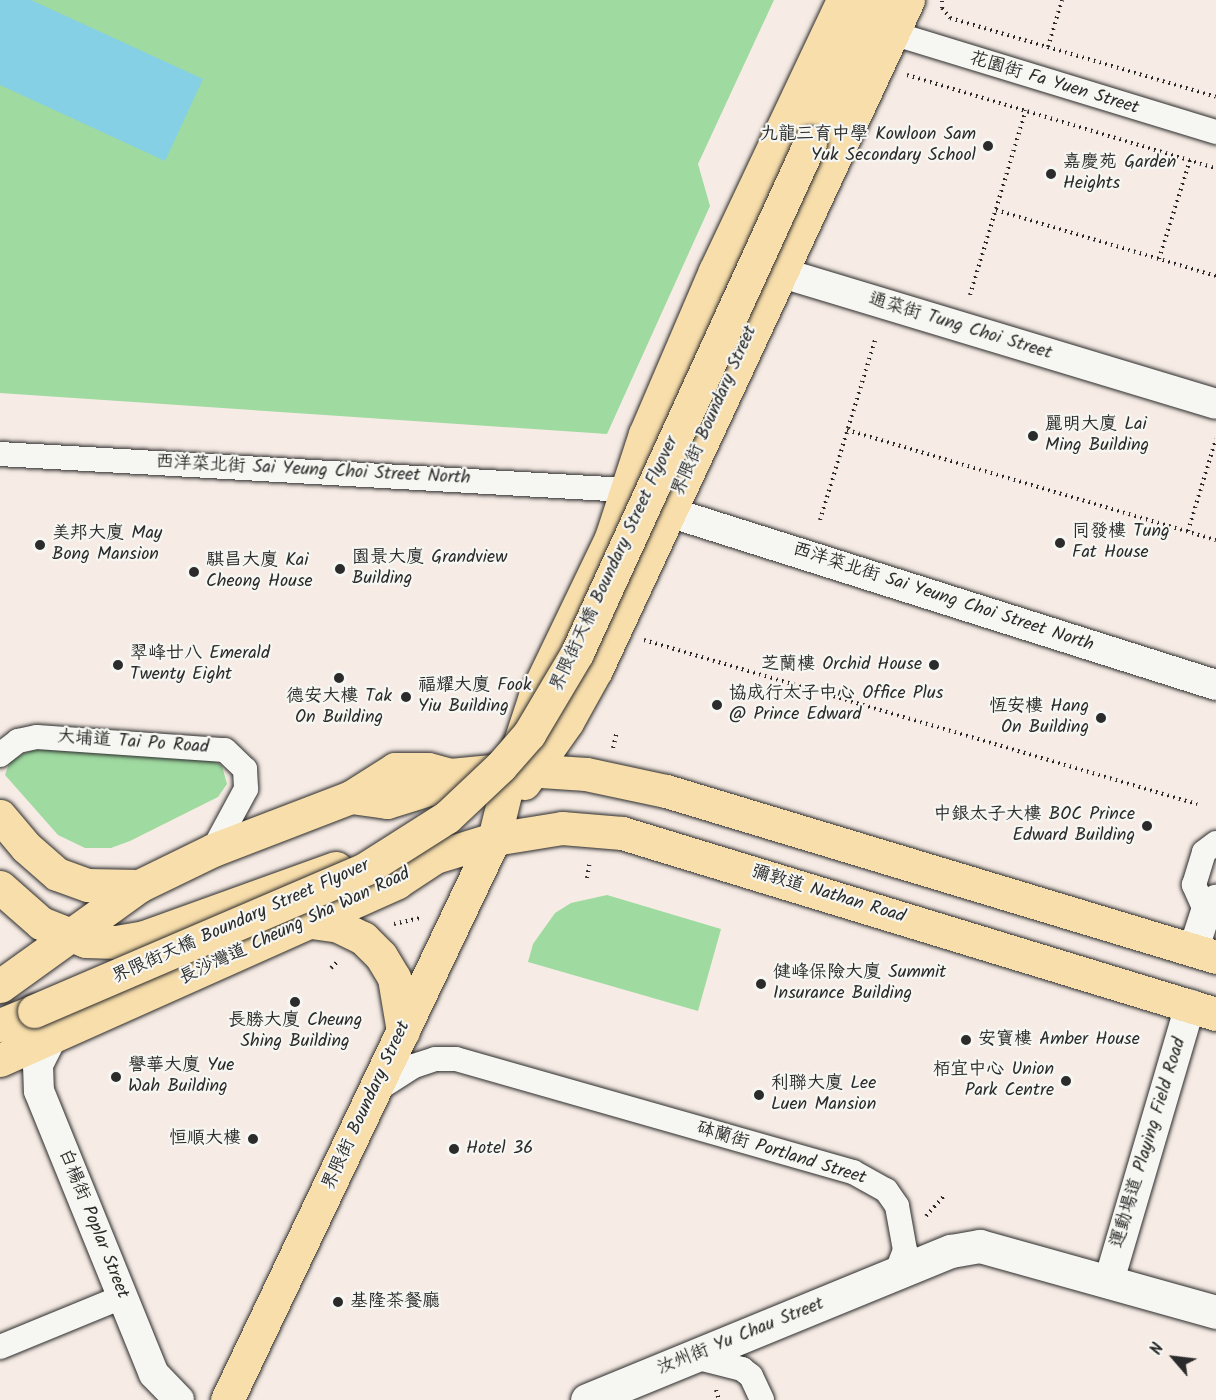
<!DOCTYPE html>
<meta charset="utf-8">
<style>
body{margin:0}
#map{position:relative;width:1216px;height:1400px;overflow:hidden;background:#f7ece5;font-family:Kalam,"LXGW WenKai TC",sans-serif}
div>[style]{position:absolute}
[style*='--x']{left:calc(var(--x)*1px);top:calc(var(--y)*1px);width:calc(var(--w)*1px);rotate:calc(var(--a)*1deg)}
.green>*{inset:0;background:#9fdaa0}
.water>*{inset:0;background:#85d0e5}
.path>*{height:4px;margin-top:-2px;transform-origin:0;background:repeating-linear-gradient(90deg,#2b2b2b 0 1.5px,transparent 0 6px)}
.roads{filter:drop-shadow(0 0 2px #2b2b2b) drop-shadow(0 0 2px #2b2b2b)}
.minor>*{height:24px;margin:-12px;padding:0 12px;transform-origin:12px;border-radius:12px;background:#f6f6f2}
.tertiary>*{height:30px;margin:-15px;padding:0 15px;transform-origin:15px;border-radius:15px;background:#f6f6f2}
.secondary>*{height:33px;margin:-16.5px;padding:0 16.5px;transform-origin:16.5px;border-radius:16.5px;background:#f6f6f2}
.primary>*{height:33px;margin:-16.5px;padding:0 16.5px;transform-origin:16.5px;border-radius:16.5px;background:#f8deab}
.bridges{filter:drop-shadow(0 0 2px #2b2b2b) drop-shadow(0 0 2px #2b2b2b)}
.primary-bridge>*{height:33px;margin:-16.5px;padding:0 16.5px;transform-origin:16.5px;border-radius:16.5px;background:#f8deab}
.dots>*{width:16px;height:16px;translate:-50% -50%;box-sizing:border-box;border:3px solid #f6f6f2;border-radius:50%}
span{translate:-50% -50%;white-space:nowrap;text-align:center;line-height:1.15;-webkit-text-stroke:4.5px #f6f6f2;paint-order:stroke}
.street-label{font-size:18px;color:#2b2b2b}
.poi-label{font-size:18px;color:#2b2b2b}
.right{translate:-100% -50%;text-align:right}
.left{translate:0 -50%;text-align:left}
.north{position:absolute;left:1144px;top:1328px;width:60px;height:60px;-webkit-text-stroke:4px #f6f6f2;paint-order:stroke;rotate:298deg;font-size:16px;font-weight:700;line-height:24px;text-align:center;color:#2b2b2b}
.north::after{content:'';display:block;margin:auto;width:21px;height:27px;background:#2b2b2b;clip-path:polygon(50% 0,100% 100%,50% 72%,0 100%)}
</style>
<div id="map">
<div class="green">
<div style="clip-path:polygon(0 0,774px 0,698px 164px,710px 206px,607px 434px,0 393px)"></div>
<div style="clip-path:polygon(33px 749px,212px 760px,222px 766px,227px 784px,218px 797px,130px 841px,111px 848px,85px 848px,58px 835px,5px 775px,10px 761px)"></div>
<div style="clip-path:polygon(607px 895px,721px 929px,698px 1011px,528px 962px,533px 944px,555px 913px,571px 903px)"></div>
</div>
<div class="water">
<div style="clip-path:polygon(0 0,31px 0,203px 79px,165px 161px,0 85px)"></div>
</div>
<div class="path">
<div style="--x:942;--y:1;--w:7;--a:90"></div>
<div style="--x:942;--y:8;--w:13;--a:51"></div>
<div style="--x:950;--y:18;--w:277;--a:16.5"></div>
<div style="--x:1048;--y:47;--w:49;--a:-73.4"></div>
<div style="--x:907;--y:75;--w:323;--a:16.8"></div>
<div style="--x:996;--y:210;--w:230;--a:16.7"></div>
<div style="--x:1159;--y:259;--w:104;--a:-72.6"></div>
<div style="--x:970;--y:295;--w:193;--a:-73.2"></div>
<div style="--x:847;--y:430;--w:385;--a:16.6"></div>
<div style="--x:820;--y:520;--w:191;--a:-73"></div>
<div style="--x:1188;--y:531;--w:96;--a:-73.1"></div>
<div style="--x:644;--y:640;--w:577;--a:16.52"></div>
<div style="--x:613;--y:748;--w:17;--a:-77"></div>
<div style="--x:587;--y:878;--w:17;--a:-80"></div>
<div style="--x:394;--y:924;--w:28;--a:-13"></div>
<div style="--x:331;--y:968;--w:11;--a:-45"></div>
<div style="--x:926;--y:1216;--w:28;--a:-48"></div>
<div style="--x:716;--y:1390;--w:10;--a:73"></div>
</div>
<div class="roads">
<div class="minor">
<div style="--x:892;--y:33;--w:339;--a:17"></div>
<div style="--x:0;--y:454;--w:627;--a:3.29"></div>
<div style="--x:0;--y:755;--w:23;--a:-38"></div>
<div style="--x:18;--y:741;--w:19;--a:-12"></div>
<div style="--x:37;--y:737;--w:188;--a:4"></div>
<div style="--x:225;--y:750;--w:28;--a:44"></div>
<div style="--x:245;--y:769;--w:20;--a:87"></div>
<div style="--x:246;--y:789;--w:69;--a:118.4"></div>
<div style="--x:1206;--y:912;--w:30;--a:-114"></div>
<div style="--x:1194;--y:885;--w:34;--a:-73"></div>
<div style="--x:1204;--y:852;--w:15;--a:-37"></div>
<div style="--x:375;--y:1091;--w:46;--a:-32.7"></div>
<div style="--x:414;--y:1066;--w:22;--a:-18"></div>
<div style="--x:435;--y:1059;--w:21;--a:0"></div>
<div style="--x:456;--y:1059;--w:413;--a:15.9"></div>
<div style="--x:853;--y:1172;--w:38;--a:29"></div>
<div style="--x:886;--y:1190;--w:19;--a:55"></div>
<div style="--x:897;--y:1206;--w:45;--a:79.7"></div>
<div style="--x:905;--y:1250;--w:26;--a:111"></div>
<div style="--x:0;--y:1347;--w:132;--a:-22.3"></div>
<div style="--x:695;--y:1357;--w:49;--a:14.3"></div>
<div style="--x:742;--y:1369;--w:11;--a:38"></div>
<div style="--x:751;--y:1376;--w:26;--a:65"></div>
</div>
<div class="tertiary">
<div style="--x:759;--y:266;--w:477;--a:16.8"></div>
<div style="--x:669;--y:512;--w:574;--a:17.55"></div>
<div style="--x:1194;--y:948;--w:38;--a:-72"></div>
<div style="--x:1206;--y:912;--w:16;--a:-50"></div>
<div style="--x:51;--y:1039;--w:29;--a:117"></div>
<div style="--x:38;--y:1065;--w:26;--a:88"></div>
<div style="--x:39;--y:1091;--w:305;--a:67.9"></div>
<div style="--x:154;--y:1374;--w:36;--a:46"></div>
<div style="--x:1109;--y:1281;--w:288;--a:-73.6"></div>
</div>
<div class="secondary">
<div style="--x:587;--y:1400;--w:393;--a:-22.3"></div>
<div style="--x:951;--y:1251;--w:29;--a:-10"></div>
<div style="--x:980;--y:1246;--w:245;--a:15.6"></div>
</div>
<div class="primary">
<div style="--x:810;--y:143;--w:158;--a:-64.9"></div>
<div style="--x:524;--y:783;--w:75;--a:-54.8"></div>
<div style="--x:567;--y:722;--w:60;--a:-60.9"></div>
<div style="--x:596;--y:670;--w:739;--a:-65.03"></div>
<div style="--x:351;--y:797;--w:52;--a:-32.5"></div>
<div style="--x:395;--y:769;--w:33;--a:0"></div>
<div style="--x:428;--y:769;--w:23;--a:15"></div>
<div style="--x:0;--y:816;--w:40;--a:50"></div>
<div style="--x:26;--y:847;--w:41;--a:41.1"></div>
<div style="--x:57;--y:874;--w:33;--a:20"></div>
<div style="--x:88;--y:885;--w:51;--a:1.1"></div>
<div style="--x:0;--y:887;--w:55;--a:41.3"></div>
<div style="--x:41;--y:923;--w:48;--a:21.8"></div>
<div style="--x:86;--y:941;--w:30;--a:2"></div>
<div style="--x:116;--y:942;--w:28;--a:-10"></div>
<div style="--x:144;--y:937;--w:204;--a:-19.8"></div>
<div style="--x:311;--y:922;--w:27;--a:8"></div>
<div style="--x:338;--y:926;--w:28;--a:26"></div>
<div style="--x:363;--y:938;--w:25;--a:45"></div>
<div style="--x:381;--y:956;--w:26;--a:59"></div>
<div style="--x:394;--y:978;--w:54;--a:80.4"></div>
<div style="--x:0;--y:986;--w:171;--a:-35.7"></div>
<div style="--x:139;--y:886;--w:82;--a:-25.9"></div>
<div style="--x:213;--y:850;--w:148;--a:-21"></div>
<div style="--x:351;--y:797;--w:36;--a:8"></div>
<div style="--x:387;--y:802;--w:44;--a:-17.2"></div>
<div style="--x:429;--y:789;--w:25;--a:-34"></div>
<div style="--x:450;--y:775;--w:61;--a:-5.6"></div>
<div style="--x:511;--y:769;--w:75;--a:3.8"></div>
<div style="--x:586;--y:774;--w:82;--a:12"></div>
<div style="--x:666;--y:791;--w:575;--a:16.79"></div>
<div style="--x:0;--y:1025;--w:37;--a:-22"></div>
<div style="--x:0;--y:1060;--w:435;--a:-24.1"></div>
<div style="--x:397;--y:882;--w:45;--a:-33.3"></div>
<div style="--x:435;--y:857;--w:62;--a:-17"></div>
<div style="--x:494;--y:839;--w:69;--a:-9.2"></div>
<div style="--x:562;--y:828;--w:60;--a:4.8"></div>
<div style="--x:622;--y:833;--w:621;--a:16.95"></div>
<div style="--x:227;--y:1400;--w:621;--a:-64.55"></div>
<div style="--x:494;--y:839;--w:72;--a:-76.3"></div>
<div style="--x:511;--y:769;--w:77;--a:-71.8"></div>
<div style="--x:535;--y:696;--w:175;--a:-64.3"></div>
<div style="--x:611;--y:538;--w:109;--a:-71.9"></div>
<div style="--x:645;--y:434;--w:177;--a:-66.8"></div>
<div style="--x:715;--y:271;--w:300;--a:-64.7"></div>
</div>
</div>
<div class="bridges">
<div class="primary-bridge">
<div style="--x:34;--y:1011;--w:360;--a:-23.2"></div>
<div style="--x:365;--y:869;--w:97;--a:-32.4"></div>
<div style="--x:447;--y:817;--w:74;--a:-43.4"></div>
<div style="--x:501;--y:766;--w:43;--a:-48.8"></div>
<div style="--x:529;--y:734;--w:94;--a:-59.3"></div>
<div style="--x:577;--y:653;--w:561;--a:-65.45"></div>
</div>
</div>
<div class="dots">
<div style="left:988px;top:146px;background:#2b2b2b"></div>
<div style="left:1051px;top:174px;background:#2b2b2b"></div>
<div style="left:1033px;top:436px;background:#2b2b2b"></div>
<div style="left:1060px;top:543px;background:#2b2b2b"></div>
<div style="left:40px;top:545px;background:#2b2b2b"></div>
<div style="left:340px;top:569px;background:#2b2b2b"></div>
<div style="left:194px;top:572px;background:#2b2b2b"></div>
<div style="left:118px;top:665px;background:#2b2b2b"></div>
<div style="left:934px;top:665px;background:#2b2b2b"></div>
<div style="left:339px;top:678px;background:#2b2b2b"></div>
<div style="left:406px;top:697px;background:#2b2b2b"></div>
<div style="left:717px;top:705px;background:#2b2b2b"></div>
<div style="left:1101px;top:718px;background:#2b2b2b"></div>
<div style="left:1147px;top:826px;background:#2b2b2b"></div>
<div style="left:761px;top:984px;background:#2b2b2b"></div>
<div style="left:295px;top:1002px;background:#2b2b2b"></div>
<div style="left:966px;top:1040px;background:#2b2b2b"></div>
<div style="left:116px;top:1077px;background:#2b2b2b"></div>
<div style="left:1066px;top:1081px;background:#2b2b2b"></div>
<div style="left:759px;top:1095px;background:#2b2b2b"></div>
<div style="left:253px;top:1139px;background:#2b2b2b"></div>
<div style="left:454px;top:1149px;background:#2b2b2b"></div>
<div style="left:338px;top:1302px;background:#2b2b2b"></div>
</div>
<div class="street-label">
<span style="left:1054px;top:84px;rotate:17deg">花園街 Fa Yuen Street</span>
<span style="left:960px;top:327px;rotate:17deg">通菜街 Tung Choi Street</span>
<span style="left:715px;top:411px;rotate:-66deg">界限街 Boundary Street</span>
<span style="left:313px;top:471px;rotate:3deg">西洋菜北街 Sai Yeung Choi Street North</span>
<span style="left:615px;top:564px;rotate:-65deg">界限街天橋 Boundary Street Flyover</span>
<span style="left:943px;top:598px;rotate:18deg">西洋菜北街 Sai Yeung Choi Street North</span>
<span style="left:133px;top:743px;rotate:4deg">大埔道 Tai Po Road</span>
<span style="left:828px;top:895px;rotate:17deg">彌敦道 Nathan Road</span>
<span style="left:241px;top:922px;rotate:-24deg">界限街天橋 Boundary Street Flyover</span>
<span style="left:295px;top:927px;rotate:-25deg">長沙灣道 Cheung Sha Wan Road</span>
<span style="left:367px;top:1106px;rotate:-65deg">界限街 Boundary Street</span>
<span style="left:1149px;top:1143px;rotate:-73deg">運動場道 Playing Field Road</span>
<span style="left:781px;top:1154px;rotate:17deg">砵蘭街 Portland Street</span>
<span style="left:93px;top:1224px;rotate:68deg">白楊街 Poplar Street</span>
<span style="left:741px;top:1337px;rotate:-22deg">汝州街 Yu Chau Street</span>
</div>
<div class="poi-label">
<span class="right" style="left:976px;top:146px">九龍三育中學 Kowloon Sam<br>Yuk Secondary School</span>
<span class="left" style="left:1063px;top:174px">嘉慶苑 Garden<br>Heights</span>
<span class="left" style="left:1045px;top:436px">麗明大廈 Lai<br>Ming Building</span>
<span class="left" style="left:1072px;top:543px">同發樓 Tung<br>Fat House</span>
<span class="left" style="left:52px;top:545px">美邦大廈 May<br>Bong Mansion</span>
<span class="left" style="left:352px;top:569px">園景大廈 Grandview<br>Building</span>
<span class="left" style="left:206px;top:572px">騏昌大廈 Kai<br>Cheong House</span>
<span class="left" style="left:130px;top:665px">翠峰廿八 Emerald<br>Twenty Eight</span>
<span class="right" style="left:922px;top:665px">芝蘭樓 Orchid House</span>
<span class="left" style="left:418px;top:697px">福耀大廈 Fook<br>Yiu Building</span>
<span class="left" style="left:729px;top:705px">協成行太子中心 Office Plus<br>@ Prince Edward</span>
<span style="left:339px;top:708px">德安大樓 Tak<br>On Building</span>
<span class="right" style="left:1089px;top:718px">恆安樓 Hang<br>On Building</span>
<span class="right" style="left:1135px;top:826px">中銀太子大樓 BOC Prince<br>Edward Building</span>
<span class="left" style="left:773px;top:984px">健峰保險大廈 Summit<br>Insurance Building</span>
<span style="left:295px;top:1032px">長勝大廈 Cheung<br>Shing Building</span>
<span class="left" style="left:978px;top:1040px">安寶樓 Amber House</span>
<span class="left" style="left:128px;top:1077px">譽華大廈 Yue<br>Wah Building</span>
<span class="right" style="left:1054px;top:1081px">栢宜中心 Union<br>Park Centre</span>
<span class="left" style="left:771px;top:1095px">利聯大廈 Lee<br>Luen Mansion</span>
<span class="right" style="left:241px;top:1139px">恒順大樓</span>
<span class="left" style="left:466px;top:1149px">Hotel 36</span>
<span class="left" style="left:350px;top:1302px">基隆茶餐廳</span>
</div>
<div class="north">N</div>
</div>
